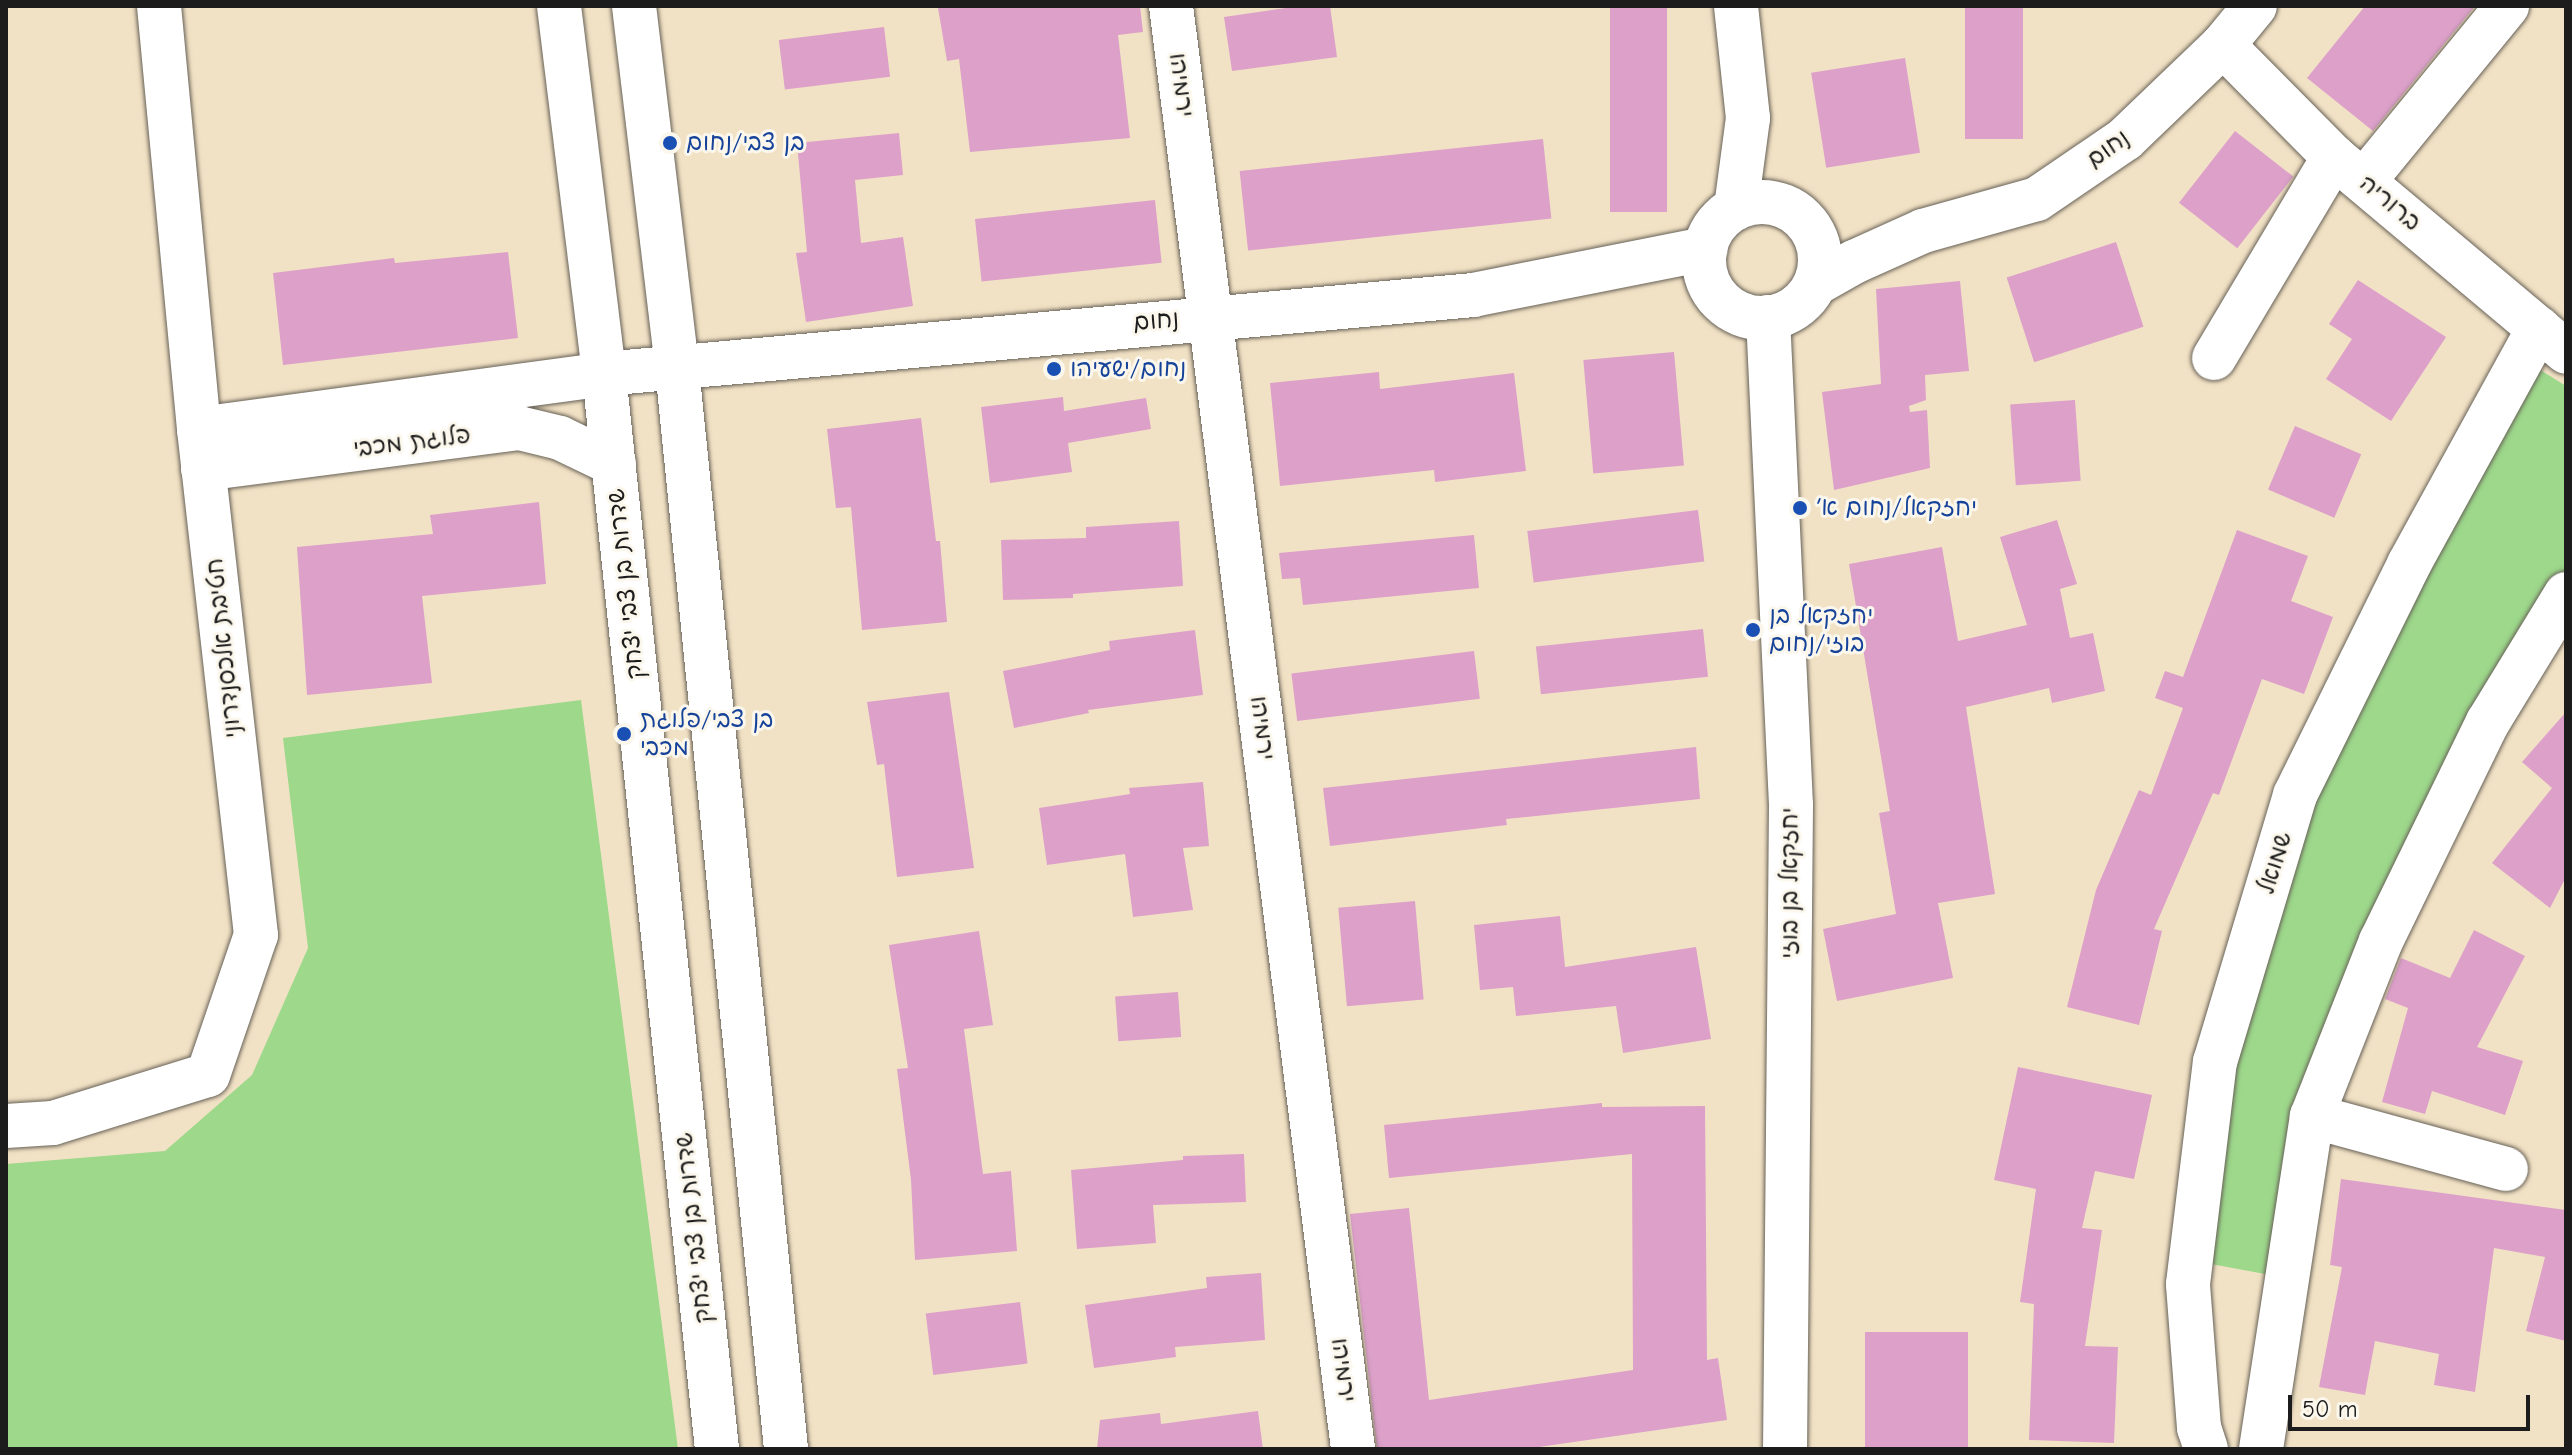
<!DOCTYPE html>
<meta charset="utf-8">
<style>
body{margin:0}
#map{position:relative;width:2572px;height:1455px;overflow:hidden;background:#f2e2c5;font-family:"Comic Neue","Playpen Sans Hebrew",sans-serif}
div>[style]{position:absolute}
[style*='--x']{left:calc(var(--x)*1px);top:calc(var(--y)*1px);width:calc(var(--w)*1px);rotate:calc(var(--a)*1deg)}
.green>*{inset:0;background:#9dd88b}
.building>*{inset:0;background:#dca0c9;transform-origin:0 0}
.roads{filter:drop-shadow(0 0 2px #676157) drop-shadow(0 0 2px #676157)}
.minor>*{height:44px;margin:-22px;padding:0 22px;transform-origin:22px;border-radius:22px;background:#fff}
.minor>.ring{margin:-22px;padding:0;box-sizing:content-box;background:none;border:44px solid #fff;border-radius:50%}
.major>*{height:44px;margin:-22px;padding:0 22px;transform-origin:22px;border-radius:22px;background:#fff}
.dots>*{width:22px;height:22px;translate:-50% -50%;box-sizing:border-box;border:4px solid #fbf7ec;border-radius:50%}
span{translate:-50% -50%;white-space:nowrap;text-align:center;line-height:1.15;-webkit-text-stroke:6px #fbf7ec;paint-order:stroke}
.street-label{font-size:24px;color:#1c1c1c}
.transit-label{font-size:24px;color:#164399}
.left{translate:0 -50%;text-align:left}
.frame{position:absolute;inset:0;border:8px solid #1c1c1c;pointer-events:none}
.scale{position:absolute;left:2288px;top:1395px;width:242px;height:36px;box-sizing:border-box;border:4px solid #1c1c1c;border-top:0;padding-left:10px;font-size:24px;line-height:28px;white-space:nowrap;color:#1c1c1c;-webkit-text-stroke:6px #fbf7ec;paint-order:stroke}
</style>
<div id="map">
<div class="green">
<div style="clip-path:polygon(2534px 366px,2566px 386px,2566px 570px,2506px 670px,2316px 1074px,2276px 1276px,2200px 1262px,2214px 1144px,2291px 828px)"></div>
<div style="clip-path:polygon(581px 700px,678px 1449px,6px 1449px,6px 1164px,165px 1151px,252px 1075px,308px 948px,283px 738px)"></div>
</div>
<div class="building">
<div style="clip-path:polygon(952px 6px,1140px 6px,1143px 32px,1118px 35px,1130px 138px,970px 152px,959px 59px,947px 61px,938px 8px)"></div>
<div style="clip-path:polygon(1300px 6px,1330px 6px,1337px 57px,1232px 71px,1224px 17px)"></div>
<div style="left:1610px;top:6px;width:57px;height:206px"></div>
<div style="left:1965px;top:6px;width:58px;height:133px"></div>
<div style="clip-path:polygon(2365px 6px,2475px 6px,2373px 131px,2307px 78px)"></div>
<div style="left:884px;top:27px;width:50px;height:106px;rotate:83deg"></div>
<div style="left:1905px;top:58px;width:96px;height:95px;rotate:81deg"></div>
<div style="left:2235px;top:131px;width:74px;height:91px;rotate:38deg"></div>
<div style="clip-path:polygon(899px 133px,903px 175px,855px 180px,861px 243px,903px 237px,913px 306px,806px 322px,796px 253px,807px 252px,797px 143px)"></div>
<div style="left:1543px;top:139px;width:80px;height:305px;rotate:84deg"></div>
<div style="left:1155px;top:200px;width:63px;height:181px;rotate:84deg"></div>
<div style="left:2116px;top:242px;width:89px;height:115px;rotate:72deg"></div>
<div style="clip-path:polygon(508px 252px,518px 338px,283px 365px,273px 273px,394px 258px,395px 263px)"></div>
<div style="clip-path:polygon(2358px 280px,2446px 337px,2391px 421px,2326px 379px,2352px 339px,2329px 324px)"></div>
<div style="clip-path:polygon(1960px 281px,1969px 371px,1925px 375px,1926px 400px,1909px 406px,1910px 412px,1927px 410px,1930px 468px,1834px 490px,1822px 392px,1881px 384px,1876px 289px)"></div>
<div style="left:1674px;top:352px;width:114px;height:91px;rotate:85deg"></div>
<div style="clip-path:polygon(1379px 372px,1380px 389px,1514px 373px,1526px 471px,1435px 482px,1434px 470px,1280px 486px,1270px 383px)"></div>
<div style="clip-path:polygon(1063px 397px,1064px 411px,1146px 398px,1151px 429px,1068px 443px,1072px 472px,990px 483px,981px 407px)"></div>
<div style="left:2075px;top:400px;width:81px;height:65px;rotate:86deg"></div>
<div style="clip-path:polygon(921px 418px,936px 541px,940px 541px,947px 622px,862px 630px,851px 507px,836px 508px,827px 429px)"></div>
<div style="left:2295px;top:426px;width:72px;height:69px;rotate:23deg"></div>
<div style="clip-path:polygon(539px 502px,546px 584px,422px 596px,432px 683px,307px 695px,297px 547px,433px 534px,430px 515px)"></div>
<div style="left:1698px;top:510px;width:52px;height:172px;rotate:83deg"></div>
<div style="clip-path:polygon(2057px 520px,2077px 584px,2060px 589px,2070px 638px,2093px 633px,2105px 691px,2052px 703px,2049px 688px,1966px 707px,1995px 894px,1938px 903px,1953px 978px,1837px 1001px,1823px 929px,1896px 914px,1879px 813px,1890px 811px,1849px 564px,1942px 547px,1958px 641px,2027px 625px,2000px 537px)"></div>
<div style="clip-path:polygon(1179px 521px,1183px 586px,1073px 594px,1073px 598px,1003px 600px,1001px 540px,1086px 538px,1086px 527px)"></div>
<div style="clip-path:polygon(2237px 530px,2308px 556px,2291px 601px,2333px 617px,2304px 694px,2262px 679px,2219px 795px,2213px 793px,2154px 929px,2162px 931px,2139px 1025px,2067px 1007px,2096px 890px,2139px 790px,2151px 795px,2183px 708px,2155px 698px,2165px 671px,2183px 677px)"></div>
<div style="clip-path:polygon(1474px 535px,1479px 588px,1303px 605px,1300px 578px,1282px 579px,1279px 553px)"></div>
<div style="left:1703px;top:629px;width:48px;height:168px;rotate:84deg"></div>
<div style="clip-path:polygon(1195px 630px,1203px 695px,1088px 710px,1089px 713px,1014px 728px,1003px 671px,1110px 650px,1109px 641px)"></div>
<div style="left:1474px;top:651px;width:48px;height:184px;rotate:83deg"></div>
<div style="clip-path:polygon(949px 692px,974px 868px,897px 877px,884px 764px,877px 765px,867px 702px)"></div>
<div style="clip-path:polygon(2566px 712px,2566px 877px,2550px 908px,2492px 863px,2552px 788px,2522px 762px)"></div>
<div style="clip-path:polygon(1696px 747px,1700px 799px,1506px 819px,1507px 825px,1330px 846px,1323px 788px)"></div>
<div style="clip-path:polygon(1203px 782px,1209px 846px,1183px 848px,1193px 910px,1133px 917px,1125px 854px,1047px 865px,1039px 808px,1130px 794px,1129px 788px)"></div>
<div style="left:1415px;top:901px;width:99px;height:77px;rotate:85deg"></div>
<div style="clip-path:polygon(1560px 916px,1565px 967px,1696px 947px,1711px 1039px,1623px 1053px,1616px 1006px,1516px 1016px,1513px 987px,1480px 990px,1474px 925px)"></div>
<div style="clip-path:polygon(2474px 930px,2525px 956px,2477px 1047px,2523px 1061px,2505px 1115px,2432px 1091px,2425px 1114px,2382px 1102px,2408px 1008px,2385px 999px,2401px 958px,2450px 978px)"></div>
<div style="clip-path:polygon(979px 931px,993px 1025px,964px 1029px,983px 1174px,1011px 1171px,1017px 1251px,915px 1260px,911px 1180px,897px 1069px,908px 1068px,889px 945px)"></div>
<div style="left:1178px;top:992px;width:45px;height:63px;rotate:86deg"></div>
<div style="clip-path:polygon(2018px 1067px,2152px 1095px,2134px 1179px,2095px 1171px,2082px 1228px,2102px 1230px,2085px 1346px,2118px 1347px,2114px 1443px,2029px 1440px,2034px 1304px,2020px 1302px,2036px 1189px,1994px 1180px)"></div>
<div style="clip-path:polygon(1602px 1103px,1602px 1107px,1705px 1106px,1707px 1360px,1718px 1358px,1727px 1420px,1525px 1449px,1377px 1449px,1350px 1214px,1409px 1208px,1429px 1400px,1633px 1370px,1632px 1154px,1389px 1178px,1384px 1125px)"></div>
<div style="clip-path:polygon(1244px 1154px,1246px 1202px,1153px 1205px,1156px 1243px,1077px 1249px,1071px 1170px,1183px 1160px,1183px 1156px)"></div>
<div style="clip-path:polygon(2341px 1179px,2566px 1210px,2566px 1341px,2526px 1331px,2545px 1257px,2494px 1248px,2475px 1392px,2434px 1385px,2439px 1354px,2375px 1341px,2365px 1395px,2319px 1387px,2342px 1267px,2330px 1265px)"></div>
<div style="clip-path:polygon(1261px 1273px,1265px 1340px,1175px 1347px,1176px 1357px,1094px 1368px,1085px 1305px,1207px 1288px,1206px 1277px)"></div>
<div style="left:1020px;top:1302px;width:62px;height:95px;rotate:83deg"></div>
<div style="left:1865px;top:1332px;width:103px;height:117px"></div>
<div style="clip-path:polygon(1258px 1411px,1263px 1449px,1097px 1449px,1100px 1420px,1160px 1413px,1161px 1424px)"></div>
</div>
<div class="roads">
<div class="minor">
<div style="--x:1171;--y:6;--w:1454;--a:82.81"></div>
<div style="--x:1736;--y:6;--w:113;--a:83.9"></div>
<div style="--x:1748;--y:118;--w:91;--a:97.6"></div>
<div style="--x:2223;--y:45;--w:158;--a:45.3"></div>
<div style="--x:2334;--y:157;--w:303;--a:40"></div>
<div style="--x:2364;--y:181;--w:226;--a:-50.7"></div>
<div class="ring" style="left:1704px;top:202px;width:72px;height:72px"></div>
<div style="--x:1815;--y:284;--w:45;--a:-29.4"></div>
<div style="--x:1854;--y:262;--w:76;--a:-24.2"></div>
<div style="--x:1923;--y:231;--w:118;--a:-15.7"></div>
<div style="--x:2037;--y:199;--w:107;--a:-34.3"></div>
<div style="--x:2125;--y:139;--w:136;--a:-43.8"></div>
<div style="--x:2223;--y:45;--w:50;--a:-50.6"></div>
<div style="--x:1768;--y:317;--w:489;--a:87.3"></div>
<div style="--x:1791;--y:805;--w:644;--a:90.53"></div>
<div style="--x:2214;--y:358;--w:234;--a:-59.2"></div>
<div style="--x:199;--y:429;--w:409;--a:-7.7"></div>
<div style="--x:604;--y:374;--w:873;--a:-5.19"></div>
<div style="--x:1473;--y:295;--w:237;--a:-11.2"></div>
<div style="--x:203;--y:469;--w:319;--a:-7.4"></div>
<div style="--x:519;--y:428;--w:42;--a:13.7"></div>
<div style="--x:560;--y:438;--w:60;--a:25.7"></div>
<div style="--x:2312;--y:1116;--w:201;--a:15.3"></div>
<div style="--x:6;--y:1126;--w:47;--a:-3.7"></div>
<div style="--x:53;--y:1123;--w:162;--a:-17.2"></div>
<div style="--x:208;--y:1075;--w:148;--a:-71.1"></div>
<div style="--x:256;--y:935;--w:509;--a:-96.43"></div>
<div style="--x:199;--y:429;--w:425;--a:-95.4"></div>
<div style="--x:2206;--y:1449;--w:22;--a:-108"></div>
<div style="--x:2199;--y:1428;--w:144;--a:-94.4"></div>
<div style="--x:2188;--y:1284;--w:224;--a:-83.1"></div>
<div style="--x:2215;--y:1062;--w:279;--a:-73.3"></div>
<div style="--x:2295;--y:795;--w:258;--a:-63.7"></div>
<div style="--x:2409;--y:564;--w:269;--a:-61.2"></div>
<div style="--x:2261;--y:1449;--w:337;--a:-81.3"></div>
<div style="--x:2312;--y:1116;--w:188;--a:-68.5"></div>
<div style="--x:2381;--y:941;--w:244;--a:-64"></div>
<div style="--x:2488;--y:722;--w:150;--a:-58.6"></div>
</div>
<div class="major">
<div style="--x:559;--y:6;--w:371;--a:83"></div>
<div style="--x:604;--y:374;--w:1081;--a:84"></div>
<div style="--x:634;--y:6;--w:365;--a:83.2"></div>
<div style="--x:677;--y:368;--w:1086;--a:84.24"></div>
</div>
</div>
<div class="dots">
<div style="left:670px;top:143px;background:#1a4fb4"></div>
<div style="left:1054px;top:369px;background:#1a4fb4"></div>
<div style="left:1800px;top:508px;background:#1a4fb4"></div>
<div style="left:1753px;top:630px;background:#1a4fb4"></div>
<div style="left:624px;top:734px;background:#1a4fb4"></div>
</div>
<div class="street-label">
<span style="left:1181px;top:85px;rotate:83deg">ירמיהו</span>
<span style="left:2108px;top:149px;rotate:-36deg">נחום</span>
<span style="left:2390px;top:203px;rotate:40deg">ברוריה</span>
<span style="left:1156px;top:321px;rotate:-5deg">נחום</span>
<span style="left:412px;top:442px;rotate:-7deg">פלוגת מכבי</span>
<span style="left:626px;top:584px;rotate:-96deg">שדרות בן צבי יצחק</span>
<span style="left:224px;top:648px;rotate:-96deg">חטיבת אלכסנדרוני</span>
<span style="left:1262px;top:728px;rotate:83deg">ירמיהו</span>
<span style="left:2275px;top:863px;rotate:-73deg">שמואל</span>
<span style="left:1790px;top:883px;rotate:-90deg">יחזקאל בן בוזי</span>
<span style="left:694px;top:1228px;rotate:-96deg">שדרות בן צבי יצחק</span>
<span style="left:1343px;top:1370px;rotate:83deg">ירמיהו</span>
</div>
<div class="transit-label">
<span class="left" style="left:686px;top:143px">בן צבי/נחום</span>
<span class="left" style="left:1070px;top:369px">נחום/ישעיהו</span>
<span class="left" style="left:1816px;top:508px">יחזקאל/נחום א׳</span>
<span class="left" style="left:1769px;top:630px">יחזקאל בן<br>בוזי/נחום</span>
<span class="left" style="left:640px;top:734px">בן צבי/פלוגת<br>מכבי</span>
</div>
<div class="frame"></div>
<div class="scale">50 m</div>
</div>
